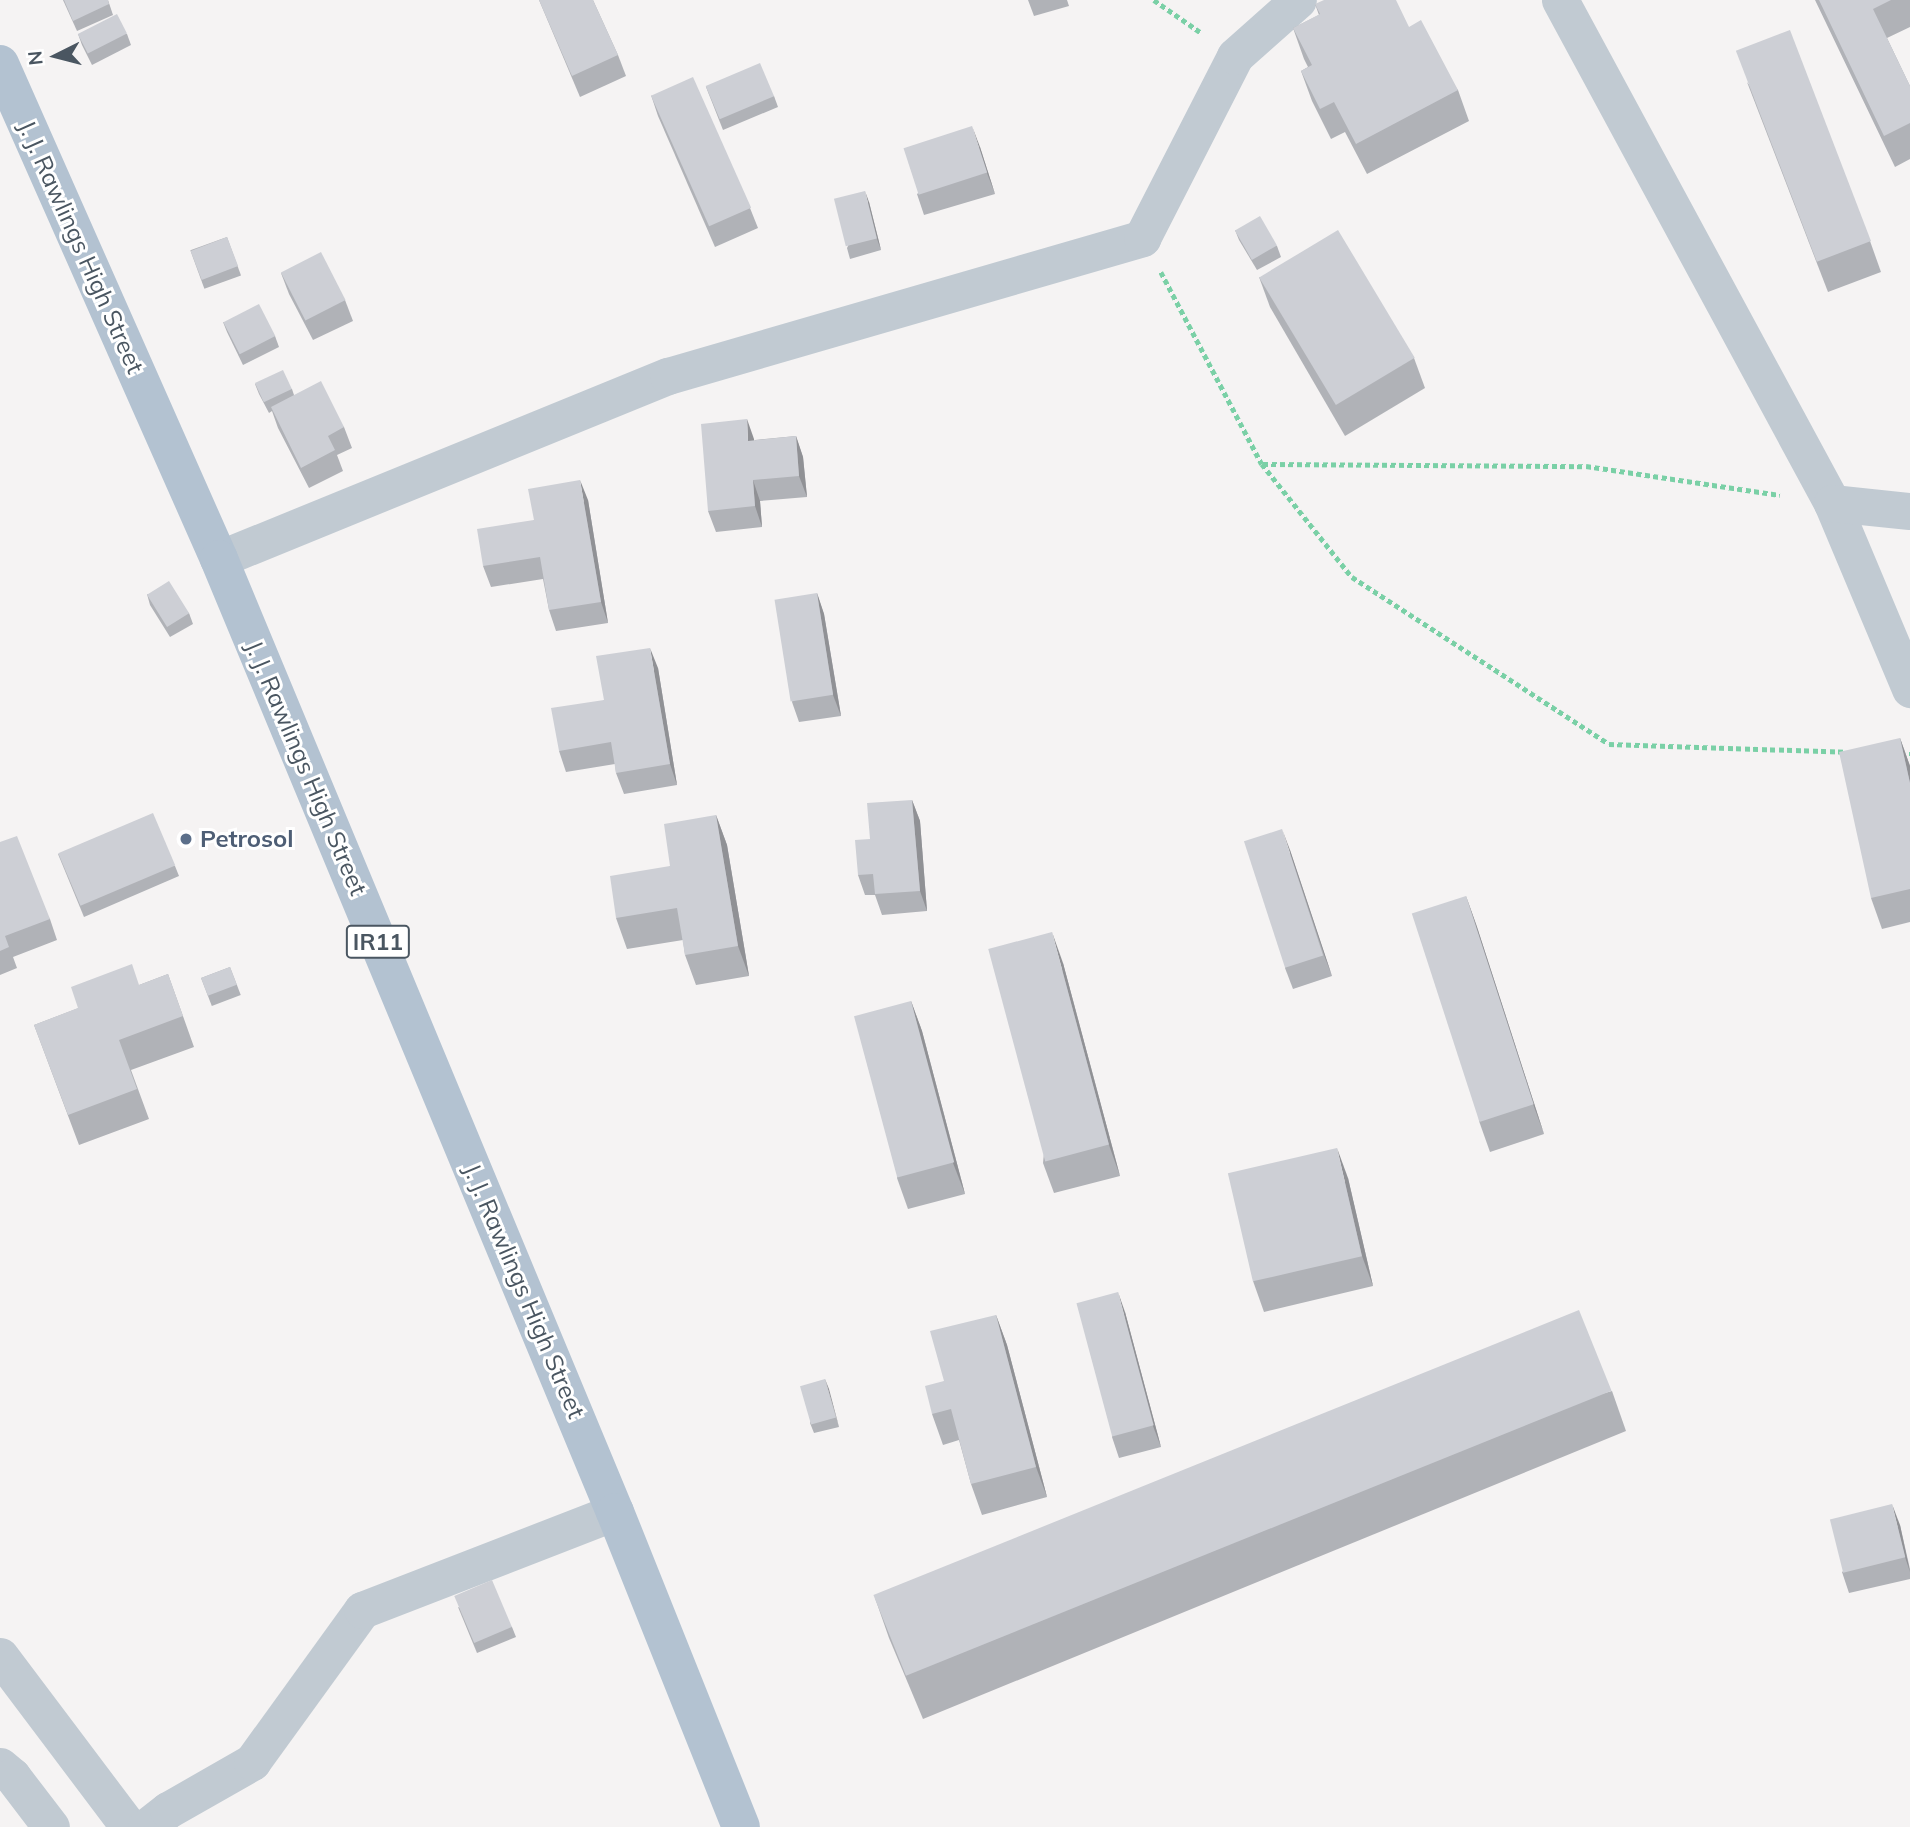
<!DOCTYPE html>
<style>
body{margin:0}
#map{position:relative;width:1910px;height:1827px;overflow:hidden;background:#f5f3f3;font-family:Mulish,sans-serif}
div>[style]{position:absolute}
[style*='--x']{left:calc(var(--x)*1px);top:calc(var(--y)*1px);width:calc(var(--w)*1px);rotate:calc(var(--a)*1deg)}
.path>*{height:4.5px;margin-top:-2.25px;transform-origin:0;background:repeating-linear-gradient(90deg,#7ad0a6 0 5px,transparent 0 8.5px)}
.minor>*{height:37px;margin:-18.5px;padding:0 18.5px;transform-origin:18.5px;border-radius:18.5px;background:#c1cad2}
.primary>*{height:38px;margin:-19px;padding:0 19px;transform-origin:19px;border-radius:19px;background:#b3c2d1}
.wall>*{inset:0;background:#b0b2b7;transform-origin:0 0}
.shaded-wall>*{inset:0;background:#909195}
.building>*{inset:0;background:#cdcfd5;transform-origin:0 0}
.dots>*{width:19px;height:19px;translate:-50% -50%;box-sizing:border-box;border:4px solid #fff;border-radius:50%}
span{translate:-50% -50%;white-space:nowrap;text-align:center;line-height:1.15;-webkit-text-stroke:6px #fff;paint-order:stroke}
.shield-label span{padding:2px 5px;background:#fff;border:2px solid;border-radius:5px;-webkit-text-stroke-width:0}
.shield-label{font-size:23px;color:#4a5661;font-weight:700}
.street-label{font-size:24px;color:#4a5661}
.service-label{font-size:24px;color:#4e5e75;font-weight:700}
.left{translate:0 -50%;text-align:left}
.north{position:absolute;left:21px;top:21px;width:70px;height:70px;-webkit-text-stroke:5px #fff;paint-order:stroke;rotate:264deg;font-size:19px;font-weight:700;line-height:28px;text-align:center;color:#4a5661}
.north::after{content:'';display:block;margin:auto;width:24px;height:32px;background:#4a5661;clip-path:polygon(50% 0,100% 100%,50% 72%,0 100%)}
</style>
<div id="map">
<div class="path">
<div style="--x:1154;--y:0;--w:56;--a:34.8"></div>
<div style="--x:1161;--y:272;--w:217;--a:62.3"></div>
<div style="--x:1262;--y:464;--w:144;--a:51.5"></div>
<div style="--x:1352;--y:577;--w:306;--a:33"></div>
<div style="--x:1609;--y:744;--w:237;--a:1.9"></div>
<div style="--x:1263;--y:464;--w:323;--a:0.4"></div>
<div style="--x:1586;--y:466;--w:196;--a:8.5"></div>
<div style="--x:1900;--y:754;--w:10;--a:0"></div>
</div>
<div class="minor">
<div style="--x:1560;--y:0;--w:572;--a:61.6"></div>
<div style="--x:1832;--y:503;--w:202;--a:67.2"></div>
<div style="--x:1832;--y:503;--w:78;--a:5.9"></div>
<div style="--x:219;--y:559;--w:485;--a:-22.2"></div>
<div style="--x:668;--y:376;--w:494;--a:-16.2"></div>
<div style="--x:1142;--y:238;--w:204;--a:-62.9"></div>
<div style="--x:1235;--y:56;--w:84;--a:-41.6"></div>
<div style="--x:0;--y:1656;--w:214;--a:53"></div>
<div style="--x:0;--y:1766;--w:16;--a:40"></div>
<div style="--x:12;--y:1776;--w:64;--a:52.6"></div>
<div style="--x:146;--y:1827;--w:28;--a:-38"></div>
<div style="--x:168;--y:1810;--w:97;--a:-29.7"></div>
<div style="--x:252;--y:1762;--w:188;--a:-54.1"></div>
<div style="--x:362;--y:1610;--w:271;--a:-21.2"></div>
</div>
<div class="primary">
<div style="--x:0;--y:64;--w:541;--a:66.13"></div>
<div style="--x:219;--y:559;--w:1032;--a:67.44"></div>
<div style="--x:615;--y:1512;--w:339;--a:68.2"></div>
</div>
<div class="wall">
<div style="clip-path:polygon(63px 0,108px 0,113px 15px,77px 31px)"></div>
<div style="clip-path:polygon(539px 0,593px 0,618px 55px,626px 76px,580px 97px)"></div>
<div style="clip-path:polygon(1028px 0,1067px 0,1069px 6px,1034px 16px)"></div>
<div style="clip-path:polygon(1815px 0,1910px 0,1910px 27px,1887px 38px,1910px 86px,1910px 159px,1895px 167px)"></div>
<div style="clip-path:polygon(1315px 4px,1409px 27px,1458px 90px,1469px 121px,1367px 174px,1345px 132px,1331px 139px,1312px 101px,1301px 71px,1308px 67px,1304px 59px,1293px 28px,1319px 15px)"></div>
<div style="clip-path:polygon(78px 34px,127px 34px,131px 45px,92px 65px,82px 45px)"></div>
<div style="clip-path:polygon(1747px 82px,1870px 241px,1881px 272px,1828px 292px)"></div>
<div style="clip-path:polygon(706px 87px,774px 96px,778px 107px,723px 130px)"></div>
<div style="clip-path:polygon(651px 95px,750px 208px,758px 228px,715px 247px,658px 116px)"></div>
<div style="clip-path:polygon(980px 147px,995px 194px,924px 215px,917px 194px)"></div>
<div style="clip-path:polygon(869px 202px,881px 250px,850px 259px,847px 248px)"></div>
<div style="clip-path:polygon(1235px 230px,1277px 246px,1281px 257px,1257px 270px,1239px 240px)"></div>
<div style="left:227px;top:237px;width:41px;height:39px;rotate:70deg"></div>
<div style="clip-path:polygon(281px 273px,345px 300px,353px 321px,313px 340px,289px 294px)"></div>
<div style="clip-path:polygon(1259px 277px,1414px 358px,1425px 388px,1345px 436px,1270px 307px)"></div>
<div style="clip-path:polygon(223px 322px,275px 336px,279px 347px,243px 365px,227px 332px)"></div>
<div style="clip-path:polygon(255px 384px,292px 389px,294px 395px,344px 427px,352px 448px,337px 455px,343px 471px,309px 488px,278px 428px,272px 411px,269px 413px,259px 394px)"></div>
<div style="clip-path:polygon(796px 436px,803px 457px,807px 497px,760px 501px,762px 527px,716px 532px,708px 511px,755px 440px)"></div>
<div style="clip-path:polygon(588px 500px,608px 623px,556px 631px,549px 610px,543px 579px,491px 587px,483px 566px,534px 520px)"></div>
<div style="clip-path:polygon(817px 593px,824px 614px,841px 716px,799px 722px,792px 702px)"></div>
<div style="clip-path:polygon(147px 594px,189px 613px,193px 624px,170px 637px,150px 605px)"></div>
<div style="clip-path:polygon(658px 668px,677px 785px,624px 794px,616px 773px,615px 764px,566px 772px,559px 751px,604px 700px)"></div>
<div style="clip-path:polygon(1900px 738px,1910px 766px,1910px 922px,1882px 929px,1871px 898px)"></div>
<div style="clip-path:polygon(912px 800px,920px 821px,927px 911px,882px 915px,875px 895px,865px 895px,858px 875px,870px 839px)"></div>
<div style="clip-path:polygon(716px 815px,727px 845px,749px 976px,696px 985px,685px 955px,683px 940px,627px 949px,616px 918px,670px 866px)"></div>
<div style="clip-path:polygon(0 842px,50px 919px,57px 940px,13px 957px,17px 968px,0 975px)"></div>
<div style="clip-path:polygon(1290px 850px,1332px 976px,1293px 989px,1285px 968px)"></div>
<div style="clip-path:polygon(58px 854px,175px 866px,179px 876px,84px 917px)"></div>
<div style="clip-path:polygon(1466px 896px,1477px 927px,1544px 1134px,1490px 1152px,1479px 1121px)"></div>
<div style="clip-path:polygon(1063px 963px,1120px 1176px,1054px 1193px,1043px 1163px)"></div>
<div style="left:230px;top:967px;width:30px;height:31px;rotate:69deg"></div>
<div style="clip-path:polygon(168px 974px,194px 1047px,131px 1070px,149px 1119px,79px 1145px,34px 1025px)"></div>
<div style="clip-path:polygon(911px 1001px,922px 1031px,965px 1194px,908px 1209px,897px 1178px)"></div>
<div style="clip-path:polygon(1348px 1178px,1373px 1286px,1264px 1312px,1253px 1281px)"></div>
<div style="clip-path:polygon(1125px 1312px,1161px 1447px,1119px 1458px,1112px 1437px)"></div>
<div style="clip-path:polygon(996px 1315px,1007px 1345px,1047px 1497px,982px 1515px,971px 1484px,959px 1440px,943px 1445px,932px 1414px,944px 1381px)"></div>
<div style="clip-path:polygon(825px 1379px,839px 1427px,814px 1433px,810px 1423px)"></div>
<div style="clip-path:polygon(1612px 1391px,1626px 1431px,923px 1719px,889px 1638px,875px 1598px)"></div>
<div style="clip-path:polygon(1900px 1525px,1910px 1569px,1910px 1579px,1849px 1593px,1842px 1572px)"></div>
<div style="clip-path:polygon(458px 1607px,512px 1627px,516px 1637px,477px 1653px)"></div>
</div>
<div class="shaded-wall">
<div style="clip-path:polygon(972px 126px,980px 147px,995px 194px,987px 173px)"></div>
<div style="clip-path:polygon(865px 191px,869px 202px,881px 250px,877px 239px)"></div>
<div style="clip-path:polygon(747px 419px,754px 439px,756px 462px,748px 441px)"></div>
<div style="clip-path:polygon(796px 436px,803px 457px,807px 497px,799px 476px)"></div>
<div style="clip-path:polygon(580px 480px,588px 500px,608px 623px,601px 602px)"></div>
<div style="clip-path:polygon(753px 480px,760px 501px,762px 527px,755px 506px)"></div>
<div style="clip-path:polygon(817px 593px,824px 614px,841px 716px,833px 695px)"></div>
<div style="clip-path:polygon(650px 648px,658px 668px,677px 785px,670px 764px)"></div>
<div style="clip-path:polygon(1900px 738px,1910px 766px,1910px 783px)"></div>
<div style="clip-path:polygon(912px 800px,920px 821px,927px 911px,920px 891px)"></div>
<div style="clip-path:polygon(716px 815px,727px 845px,749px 976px,738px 946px)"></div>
<div style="clip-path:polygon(1282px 829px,1290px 850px,1332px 976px,1324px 955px)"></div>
<div style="clip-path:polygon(1466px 896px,1477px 927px,1544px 1134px,1533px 1104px)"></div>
<div style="clip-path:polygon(1052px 932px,1063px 963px,1120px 1176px,1109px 1145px)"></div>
<div style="clip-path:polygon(911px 1001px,922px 1031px,965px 1194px,953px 1163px)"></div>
<div style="clip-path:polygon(1337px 1148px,1348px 1178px,1373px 1286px,1362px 1256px)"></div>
<div style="clip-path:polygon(1118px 1292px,1125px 1312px,1161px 1447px,1153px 1426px)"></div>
<div style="clip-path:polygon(996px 1315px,1007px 1345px,1047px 1497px,1036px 1467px)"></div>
<div style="clip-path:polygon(825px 1379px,829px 1389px,839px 1427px,836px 1417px)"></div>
<div style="clip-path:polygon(1892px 1504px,1900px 1525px,1910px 1572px,1905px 1557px)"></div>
</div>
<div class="building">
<div style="clip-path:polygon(64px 0,108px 0,109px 4px,73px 21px)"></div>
<div style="clip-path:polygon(539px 0,593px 0,618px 55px,572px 76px)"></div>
<div style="clip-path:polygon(1324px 0,1396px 0,1409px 27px,1421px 20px,1458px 90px,1356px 144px,1334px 102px,1320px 109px,1301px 71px,1312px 65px,1293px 28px,1320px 14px,1315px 4px)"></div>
<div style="clip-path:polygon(1819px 0,1891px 0,1873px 9px,1910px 86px,1910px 123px,1884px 136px)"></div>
<div style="left:117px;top:14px;width:22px;height:44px;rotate:63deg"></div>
<div style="left:1790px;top:30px;width:226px;height:58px;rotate:69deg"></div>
<div style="left:760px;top:63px;width:36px;height:59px;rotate:67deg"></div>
<div style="left:693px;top:77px;width:143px;height:46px;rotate:66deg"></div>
<div style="left:972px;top:126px;width:49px;height:72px;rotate:72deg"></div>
<div style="left:865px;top:191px;width:49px;height:32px;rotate:76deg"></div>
<div style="left:1260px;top:216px;width:34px;height:29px;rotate:60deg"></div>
<div style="left:1338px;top:230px;width:149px;height:92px;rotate:59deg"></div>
<div style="left:227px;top:237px;width:31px;height:39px;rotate:69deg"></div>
<div style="left:321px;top:252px;width:54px;height:45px;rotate:63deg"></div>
<div style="left:259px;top:304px;width:36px;height:40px;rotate:63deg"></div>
<div style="left:283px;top:370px;width:21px;height:31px;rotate:65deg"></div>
<div style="clip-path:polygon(321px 381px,344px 427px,328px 436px,335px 450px,301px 468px,271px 407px)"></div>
<div style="clip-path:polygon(747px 419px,748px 441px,796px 436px,799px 476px,753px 480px,755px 506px,708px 511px,701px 424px)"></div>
<div style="clip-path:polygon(580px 480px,601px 602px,549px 610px,540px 557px,483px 566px,477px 529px,534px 520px,528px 489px)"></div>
<div style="left:169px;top:581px;width:38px;height:26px;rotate:58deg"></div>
<div style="left:817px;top:593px;width:103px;height:43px;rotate:81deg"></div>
<div style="clip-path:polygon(650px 648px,670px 764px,616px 773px,611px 742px,559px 751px,551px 708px,604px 700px,596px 656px)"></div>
<div style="clip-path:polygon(1900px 738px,1910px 783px,1910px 889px,1871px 898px,1839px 752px)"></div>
<div style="clip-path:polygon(912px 800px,920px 891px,875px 894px,873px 874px,858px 875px,855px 840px,870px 839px,867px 803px)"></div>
<div style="left:153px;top:813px;width:57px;height:103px;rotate:67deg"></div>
<div style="clip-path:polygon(716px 815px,738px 946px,685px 955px,677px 908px,616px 918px,610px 876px,670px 866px,664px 824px)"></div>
<div style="left:1282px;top:829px;width:133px;height:40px;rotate:72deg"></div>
<div style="clip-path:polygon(17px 836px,50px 919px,5px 936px,9px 947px,0 951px,0 842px)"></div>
<div style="left:1466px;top:896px;width:219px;height:57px;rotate:72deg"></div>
<div style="left:1052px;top:932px;width:220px;height:66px;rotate:75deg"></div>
<div style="clip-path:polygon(132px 964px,139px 985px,168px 974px,183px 1016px,119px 1040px,137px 1089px,68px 1115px,34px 1025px,78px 1008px,71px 987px)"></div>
<div style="left:230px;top:967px;width:19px;height:31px;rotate:69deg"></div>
<div style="left:911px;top:1001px;width:167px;height:59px;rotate:75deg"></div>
<div style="left:1337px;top:1148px;width:111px;height:112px;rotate:77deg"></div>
<div style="left:1118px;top:1292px;width:138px;height:43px;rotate:75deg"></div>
<div style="left:1579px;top:1310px;width:87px;height:761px;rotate:68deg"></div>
<div style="clip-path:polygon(996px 1315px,1036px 1467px,971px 1484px,951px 1409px,932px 1414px,925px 1386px,944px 1381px,930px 1331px)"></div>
<div style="left:825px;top:1379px;width:40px;height:26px;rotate:74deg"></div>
<div style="left:1892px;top:1504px;width:55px;height:64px;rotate:76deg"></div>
<div style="left:492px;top:1580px;width:51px;height:41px;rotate:67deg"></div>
</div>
<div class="dots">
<div style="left:186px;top:839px;background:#5c6f8a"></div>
</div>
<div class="shield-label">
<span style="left:378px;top:942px">IR11</span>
</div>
<div class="street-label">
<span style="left:81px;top:247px;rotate:66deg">J. J. Rawlings High Street</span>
<span style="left:306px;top:768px;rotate:67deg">J. J. Rawlings High Street</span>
<span style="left:524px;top:1291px;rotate:67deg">J. J. Rawlings High Street</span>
</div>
<div class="service-label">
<span class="left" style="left:200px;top:839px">Petrosol</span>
</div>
<div class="north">N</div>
</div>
